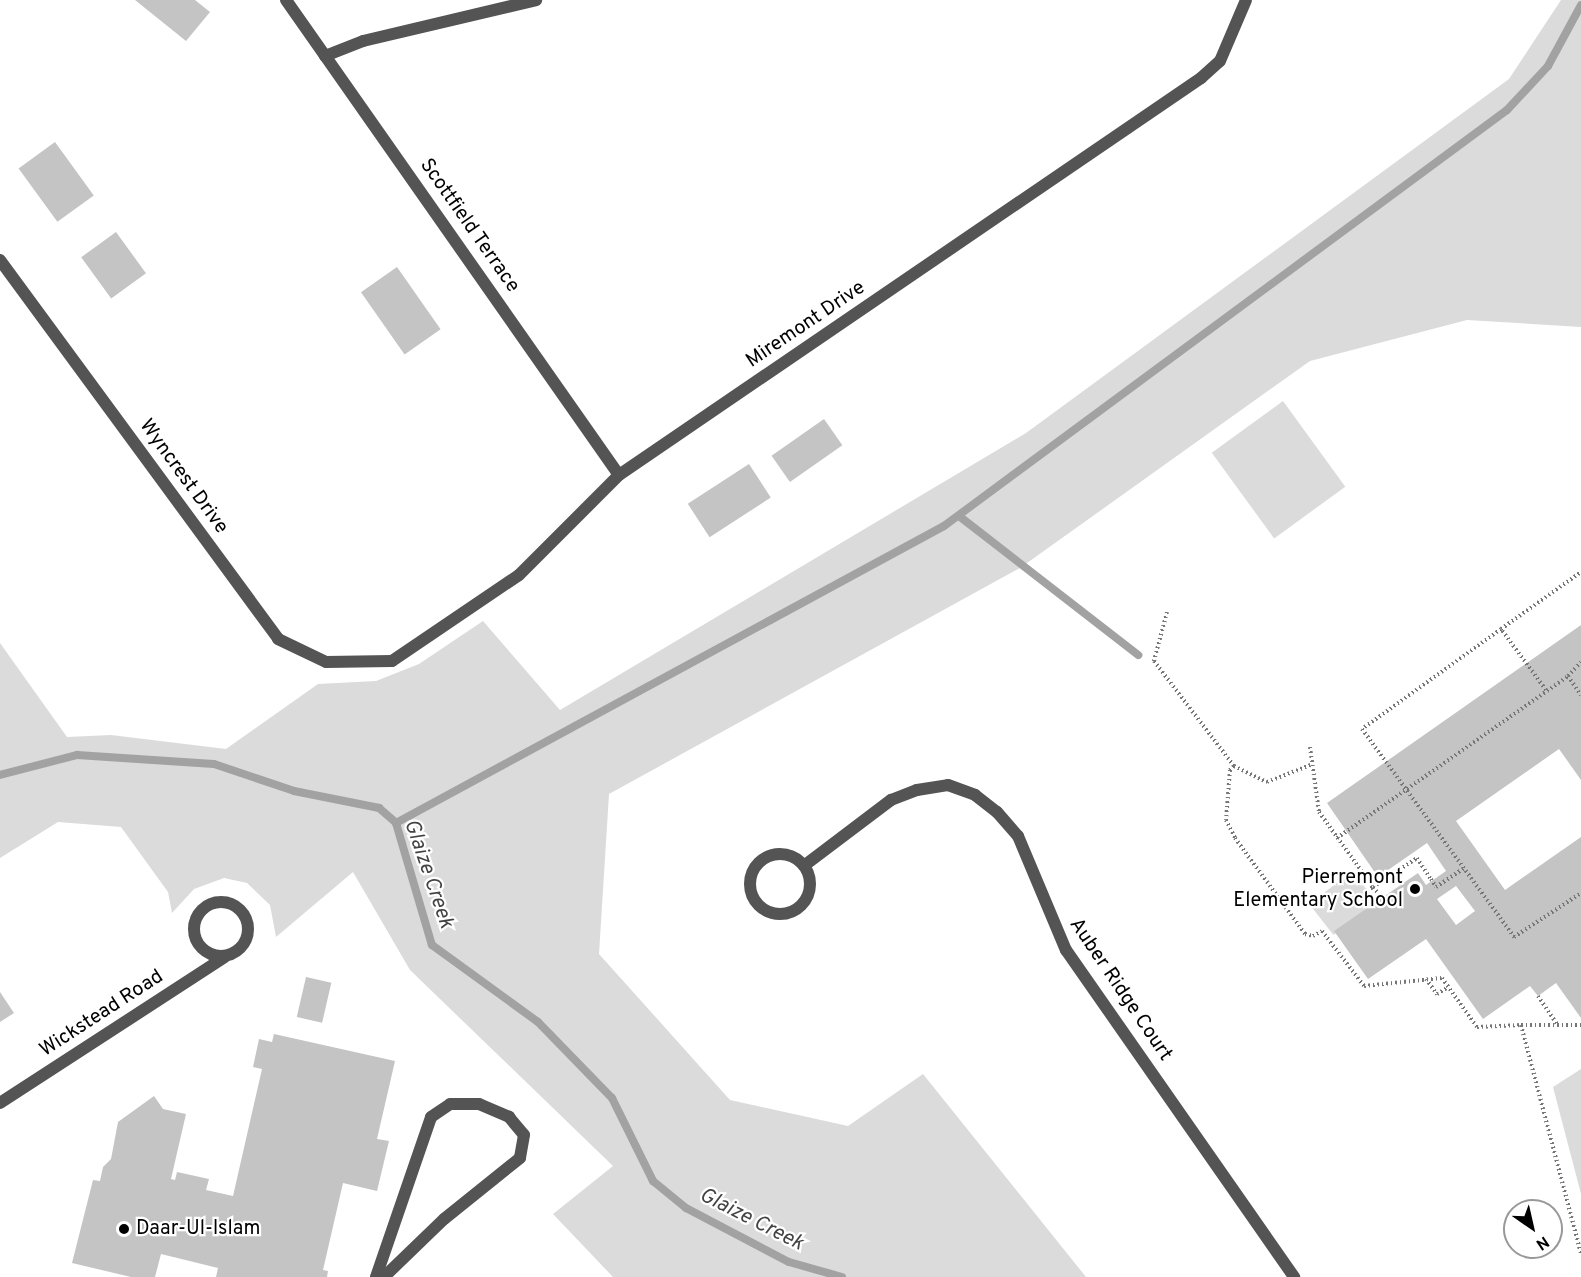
<!DOCTYPE html>
<style>
body{margin:0}
#map{position:relative;width:1581px;height:1277px;overflow:hidden;background:#fff;font-family:Overpass,sans-serif}
div>[style]{position:absolute}
[style*='--x']{left:calc(var(--x)*1px);top:calc(var(--y)*1px);width:calc(var(--w)*1px);rotate:calc(var(--a)*1deg)}
.green>*{inset:0;background:#dbdbdb;transform-origin:0 0}
.stream>*{height:8px;margin:-4px;padding:0 4px;transform-origin:4px;border-radius:4px;background:#a2a2a2}
.building>*{inset:0;background:#c4c4c4;transform-origin:0 0}
.path>*{height:4px;margin-top:-2px;transform-origin:0;background:repeating-linear-gradient(90deg,#767676 0 1.5px,transparent 0 4.5px)}
.lane>*{height:12px;margin:-6px;padding:0 6px;transform-origin:6px;border-radius:6px;background:#545454}
.street>*{height:12px;margin:-6px;padding:0 6px;transform-origin:6px;border-radius:6px;background:#545454}
.street>.ring{margin:-6px;padding:0;box-sizing:content-box;background:none;border:12px solid #545454;border-radius:50%}
.dots>*{width:16px;height:16px;translate:-50% -50%;box-sizing:border-box;border:3px solid #fff;border-radius:50%}
span{translate:-50% -50%;white-space:nowrap;text-align:center;line-height:1.15;-webkit-text-stroke:4.5px #fff;paint-order:stroke}
.street-label{font-size:20px;color:#000}
.poi-label{font-size:20px;color:#000}
.right{translate:-100% -50%;text-align:right}
.left{translate:0 -50%;text-align:left}
.water-label{font-size:21px;color:#434343;font-style:italic}
.north{position:absolute;left:1503px;top:1199px;width:60px;height:60px;box-sizing:border-box;background:#fff;border:2px solid #999;border-radius:50%;rotate:146deg;font-size:16px;font-weight:700;line-height:24px;text-align:center;color:#000}
.north::after{content:'';display:block;margin:auto;width:21px;height:27px;background:#000;clip-path:polygon(50% 0,100% 100%,50% 72%,0 100%)}
</style>
<div id="map">
<div class="green">
<div style="clip-path:polygon(1561px 0,1581px 0,1581px 327px,1467px 320px,1310px 361px,1020px 568px,609px 794px,599px 954px,730px 1100px,848px 1126px,923px 1074px,1086px 1277px,613px 1277px,553px 1214px,613px 1166px,410px 970px,353px 872px,276px 937px,270px 905px,247px 883px,224px 878px,194px 889px,172px 913px,168px 892px,121px 827px,58px 822px,0 858px,0 643px,67px 737px,111px 735px,226px 749px,318px 684px,376px 681px,419px 664px,483px 621px,560px 710px,1026px 433px,1509px 79px)"></div>
<div style="left:1283px;top:401px;width:106px;height:88px;rotate:54deg"></div>
<div style="left:1352px;top:871px;width:39px;height:54px;rotate:52deg"></div>
<div style="clip-path:polygon(1581px 1069px,1581px 1194px,1553px 1087px)"></div>
</div>
<div class="stream">
<div style="--x:959;--y:516;--w:227;--a:37.8"></div>
<div style="--x:0;--y:775;--w:80;--a:-14.6"></div>
<div style="--x:77;--y:755;--w:137;--a:3.8"></div>
<div style="--x:214;--y:764;--w:84;--a:18.6"></div>
<div style="--x:294;--y:791;--w:87;--a:11.3"></div>
<div style="--x:379;--y:808;--w:23;--a:41"></div>
<div style="--x:396;--y:823;--w:127;--a:73.6"></div>
<div style="--x:432;--y:945;--w:131;--a:36"></div>
<div style="--x:538;--y:1022;--w:106;--a:45.8"></div>
<div style="--x:612;--y:1098;--w:93;--a:63.7"></div>
<div style="--x:653;--y:1181;--w:43;--a:39.3"></div>
<div style="--x:686;--y:1208;--w:116;--a:27.7"></div>
<div style="--x:789;--y:1262;--w:55;--a:15.8"></div>
<div style="--x:396;--y:823;--w:623;--a:-28.46"></div>
<div style="--x:944;--y:526;--w:700;--a:-36.46"></div>
<div style="--x:1507;--y:110;--w:60;--a:-47"></div>
<div style="--x:1548;--y:66;--w:69;--a:-61.6"></div>
</div>
<div class="building">
<div style="clip-path:polygon(135px 0,195px 0,210px 12px,186px 41px)"></div>
<div style="left:55px;top:142px;width:66px;height:45px;rotate:54deg"></div>
<div style="left:116px;top:232px;width:51px;height:43px;rotate:54deg"></div>
<div style="left:397px;top:267px;width:76px;height:44px;rotate:55deg"></div>
<div style="left:824px;top:419px;width:32px;height:64px;rotate:55deg"></div>
<div style="left:749px;top:464px;width:40px;height:73px;rotate:57deg"></div>
<div style="clip-path:polygon(evenodd,1581px 625px,1581px 780px,1559px 749px,1456px 821px,1505px 890px,1581px 837px,1581px 1018px,1556px 983px,1538px 996px,1530px 986px,1483px 1019px,1426px 939px,1368px 979px,1334px 931px,1418px 873px,1426px 885px,1446px 871px,1427px 843px,1378px 877px,1327px 803px,1581px 625px,1456px 886px,1475px 911px,1456px 925px,1437px 899px,1456px 886px)"></div>
<div style="left:306px;top:977px;width:26px;height:41px;rotate:13deg"></div>
<div style="clip-path:polygon(0 992px,14px 1013px,0 1022px)"></div>
<div style="clip-path:polygon(274px 1034px,395px 1061px,377px 1139px,389px 1141px,377px 1191px,343px 1183px,323px 1270px,328px 1271px,327px 1277px,216px 1277px,218px 1268px,161px 1254px,155px 1277px,131px 1277px,72px 1263px,93px 1180px,100px 1181px,103px 1167px,111px 1159px,118px 1122px,154px 1096px,163px 1109px,186px 1114px,171px 1179px,175px 1180px,177px 1172px,209px 1179px,206px 1190px,233px 1196px,262px 1069px,253px 1067px,259px 1039px,272px 1042px)"></div>
</div>
<div class="path">
<div style="--x:1167;--y:612;--w:51;--a:104.9"></div>
<div style="--x:1154;--y:661;--w:132;--a:52.7"></div>
<div style="--x:1234;--y:766;--w:37;--a:26"></div>
<div style="--x:1267;--y:782;--w:49;--a:-21.4"></div>
<div style="--x:1501;--y:629;--w:98;--a:-35.5"></div>
<div style="--x:1568;--y:676;--w:19;--a:-47"></div>
<div style="--x:1546;--y:690;--w:76;--a:-126.4"></div>
<div style="--x:1501;--y:629;--w:171;--a:144.3"></div>
<div style="--x:1362;--y:729;--w:258;--a:53.8"></div>
<div style="--x:1514;--y:937;--w:80;--a:-33.3"></div>
<div style="--x:1310;--y:747;--w:66;--a:82.1"></div>
<div style="--x:1319;--y:812;--w:92;--a:54.2"></div>
<div style="--x:1373;--y:887;--w:53;--a:-33.4"></div>
<div style="--x:1417;--y:858;--w:27;--a:57"></div>
<div style="--x:1234;--y:766;--w:6;--a:135"></div>
<div style="--x:1230;--y:770;--w:50;--a:94.6"></div>
<div style="--x:1226;--y:820;--w:20;--a:63"></div>
<div style="--x:1235;--y:838;--w:119;--a:53.9"></div>
<div style="--x:1305;--y:934;--w:8;--a:14"></div>
<div style="--x:1313;--y:936;--w:10;--a:-29"></div>
<div style="--x:1322;--y:931;--w:69;--a:52.6"></div>
<div style="--x:1364;--y:986;--w:78;--a:-5.9"></div>
<div style="--x:1442;--y:978;--w:60;--a:54.5"></div>
<div style="--x:1477;--y:1027;--w:44;--a:-2.6"></div>
<div style="--x:1337;--y:838;--w:282;--a:-35"></div>
<div style="--x:1568;--y:676;--w:23;--a:56"></div>
<div style="--x:1431;--y:879;--w:9;--a:58"></div>
<div style="--x:1436;--y:887;--w:34;--a:-34"></div>
<div style="--x:1367;--y:891;--w:7;--a:-34"></div>
<div style="--x:1373;--y:887;--w:14;--a:51"></div>
<div style="--x:1426;--y:979;--w:19;--a:54"></div>
<div style="--x:1437;--y:994;--w:13;--a:-32"></div>
<div style="--x:1538;--y:996;--w:34;--a:56"></div>
<div style="--x:1581;--y:1025;--w:60;--a:180"></div>
<div style="--x:1521;--y:1025;--w:236;--a:75.3"></div>
</div>
<div class="lane">
<div style="--x:376;--y:1277;--w:169;--a:-71"></div>
<div style="--x:431;--y:1117;--w:23;--a:-34"></div>
<div style="--x:450;--y:1104;--w:29;--a:0"></div>
<div style="--x:479;--y:1104;--w:33;--a:23"></div>
<div style="--x:509;--y:1117;--w:23;--a:50"></div>
<div style="--x:524;--y:1135;--w:23;--a:100"></div>
<div style="--x:520;--y:1158;--w:97;--a:141.2"></div>
<div style="--x:444;--y:1219;--w:83;--a:136"></div>
</div>
<div class="street">
<div style="--x:286;--y:0;--w:580;--a:54.97"></div>
<div style="--x:325;--y:56;--w:41;--a:-21.5"></div>
<div style="--x:363;--y:41;--w:178;--a:-13.3"></div>
<div style="--x:0;--y:260;--w:470;--a:53.7"></div>
<div style="--x:278;--y:639;--w:53;--a:25.6"></div>
<div style="--x:326;--y:662;--w:66;--a:-0.9"></div>
<div style="--x:392;--y:661;--w:153;--a:-34.1"></div>
<div style="--x:519;--y:575;--w:141;--a:-45"></div>
<div style="--x:619;--y:475;--w:705;--a:-34.3"></div>
<div style="--x:1201;--y:78;--w:25;--a:-42"></div>
<div style="--x:1220;--y:61;--w:66;--a:-66.9"></div>
<div class="ring" style="left:750px;top:854px;width:48px;height:48px"></div>
<div style="--x:805;--y:865;--w:108;--a:-37.1"></div>
<div style="--x:891;--y:800;--w:28;--a:-21"></div>
<div style="--x:917;--y:790;--w:31;--a:-9"></div>
<div style="--x:948;--y:785;--w:29;--a:20"></div>
<div style="--x:975;--y:795;--w:28;--a:38"></div>
<div style="--x:997;--y:812;--w:32;--a:49"></div>
<div style="--x:1018;--y:836;--w:124;--a:67.2"></div>
<div style="--x:1066;--y:950;--w:399;--a:55.1"></div>
<div class="ring" style="left:194px;top:902px;width:42px;height:42px"></div>
<div style="--x:0;--y:1103;--w:268;--a:-33"></div>
</div>
<div class="dots">
<div style="left:1415px;top:889px;background:#000"></div>
<div style="left:124px;top:1229px;background:#000"></div>
</div>
<div class="street-label">
<span style="left:469px;top:226px;rotate:55deg">Scottfield Terrace</span>
<span style="left:806px;top:325px;rotate:-34deg">Miremont Drive</span>
<span style="left:183px;top:477px;rotate:54deg">Wyncrest Drive</span>
<span style="left:1120px;top:990px;rotate:56deg">Auber Ridge Court</span>
<span style="left:102px;top:1014px;rotate:-33deg">Wickstead Road</span>
</div>
<div class="poi-label">
<span class="right" style="left:1403px;top:890px">Pierremont<br>Elementary School</span>
<span class="left" style="left:136px;top:1229px">Daar-Ul-Islam</span>
</div>
<div class="water-label">
<span style="left:428px;top:874px;rotate:71deg">Glaize Creek</span>
<span style="left:751px;top:1220px;rotate:27deg">Glaize Creek</span>
</div>
<div class="north">N</div>
</div>
